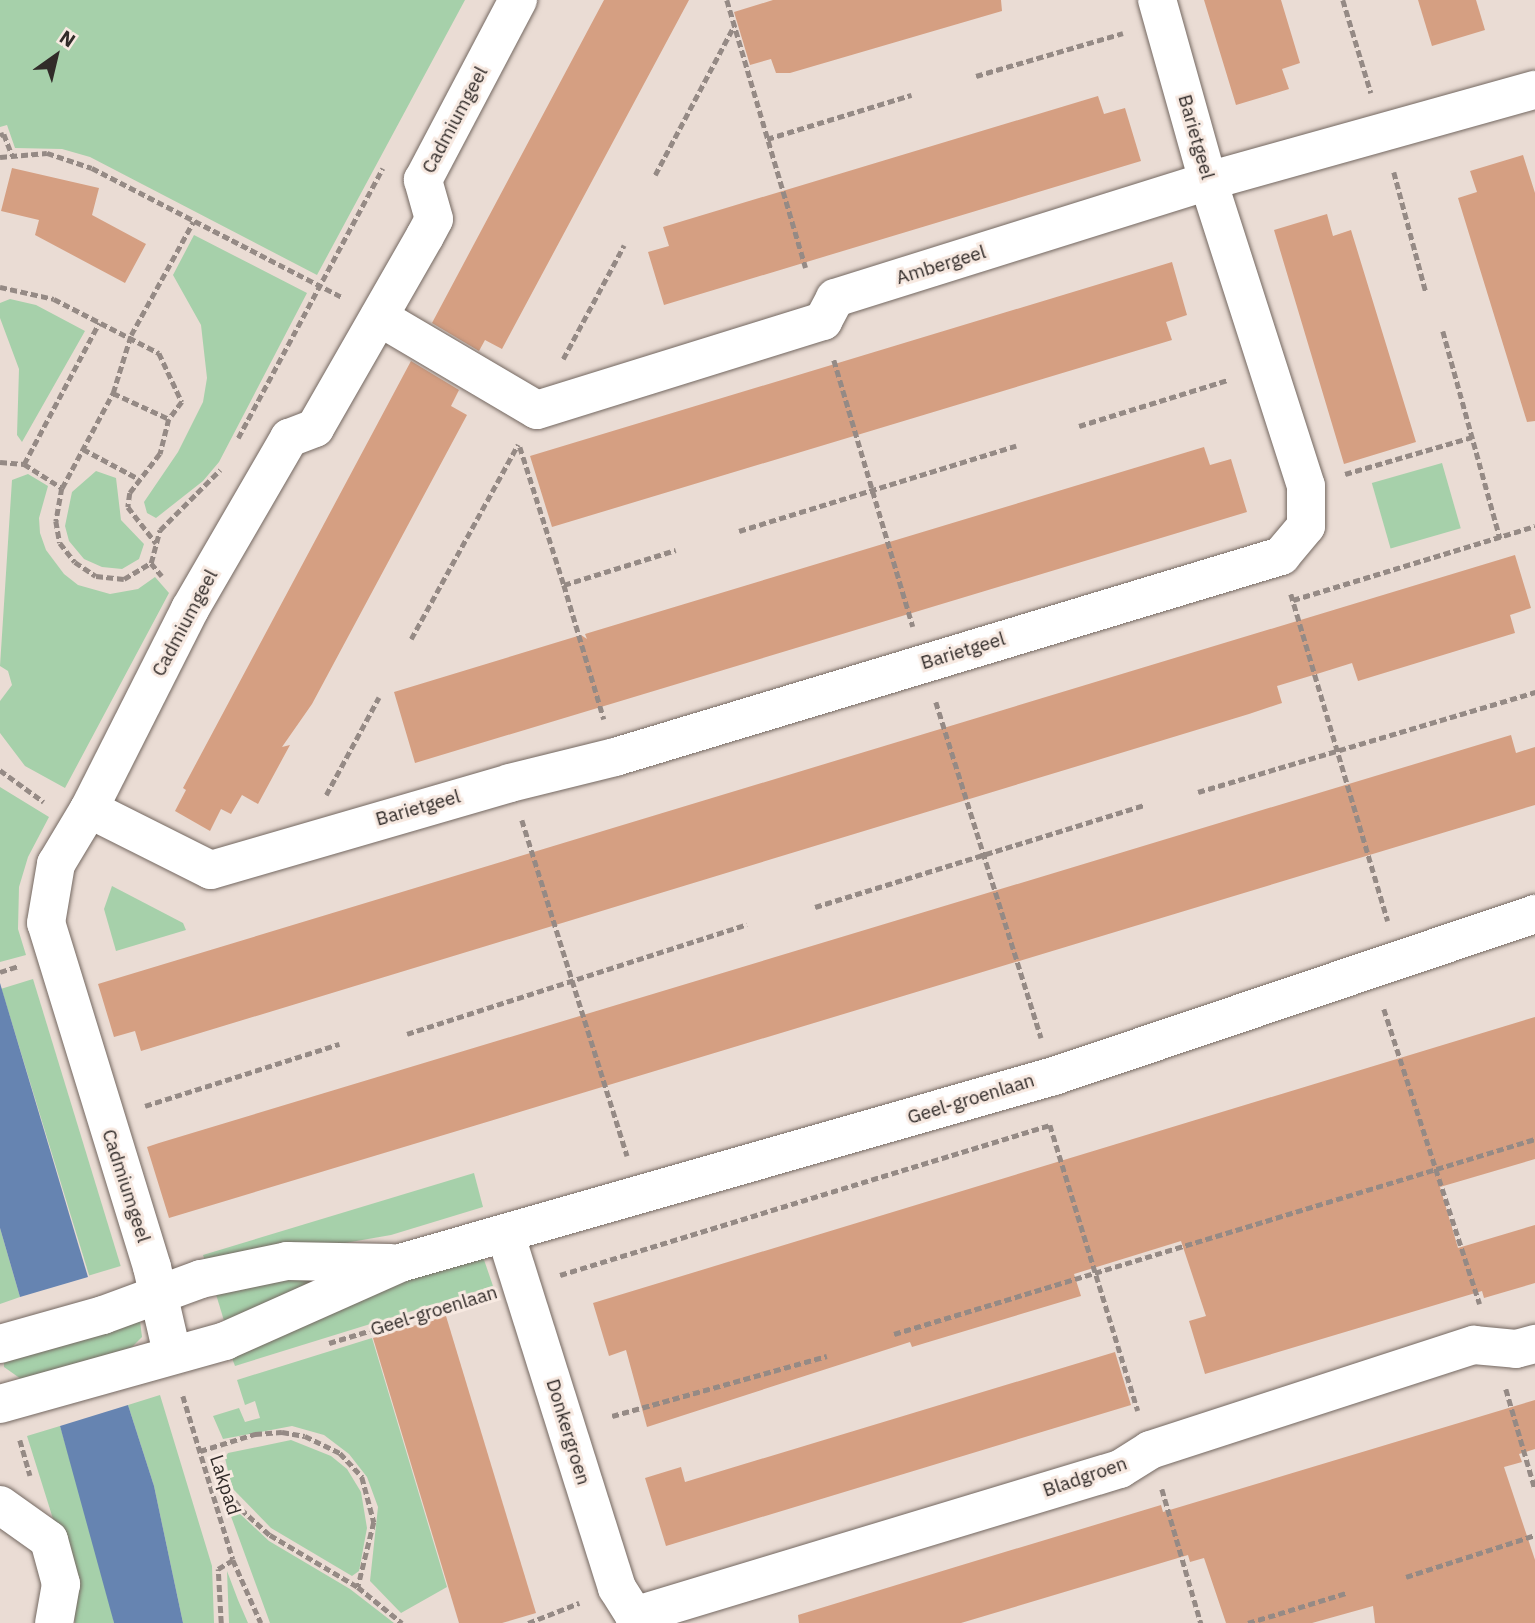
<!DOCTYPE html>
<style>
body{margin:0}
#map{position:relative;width:1535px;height:1623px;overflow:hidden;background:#eadcd4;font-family:"IBM Plex Sans",sans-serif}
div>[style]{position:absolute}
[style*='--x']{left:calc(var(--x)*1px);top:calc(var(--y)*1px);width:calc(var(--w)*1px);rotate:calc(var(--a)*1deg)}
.green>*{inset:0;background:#a6d0aa;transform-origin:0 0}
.water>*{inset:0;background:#6684b1}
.building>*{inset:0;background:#d59f82}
.path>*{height:4.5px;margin-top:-2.25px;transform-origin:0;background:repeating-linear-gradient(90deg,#958a85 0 7px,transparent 0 10.5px)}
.roads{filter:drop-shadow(0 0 2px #746861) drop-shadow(0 0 2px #746861)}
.minor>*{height:38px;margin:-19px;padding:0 19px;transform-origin:19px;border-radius:19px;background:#fff}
span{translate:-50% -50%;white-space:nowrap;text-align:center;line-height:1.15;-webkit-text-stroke:6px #f7e9e1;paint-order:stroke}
.street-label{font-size:19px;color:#312b29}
.north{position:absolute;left:21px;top:21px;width:70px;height:70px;-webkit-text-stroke:5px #f7e9e1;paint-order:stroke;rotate:34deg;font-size:19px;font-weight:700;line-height:28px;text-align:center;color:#312b29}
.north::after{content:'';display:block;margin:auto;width:24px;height:32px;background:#312b29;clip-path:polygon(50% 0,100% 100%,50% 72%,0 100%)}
</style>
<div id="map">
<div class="green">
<div style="clip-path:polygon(0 0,465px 0,317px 275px,90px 157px,62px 149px,15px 148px,7px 125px,0 127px)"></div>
<div style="clip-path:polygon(194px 235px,307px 293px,219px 462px,203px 481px,156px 518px,147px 513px,144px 502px,178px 452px,203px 402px,207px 378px,201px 325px,173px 275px)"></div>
<div style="clip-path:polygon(10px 299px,36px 305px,85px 331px,22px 442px,17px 435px,19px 369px,0 318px,0 303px)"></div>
<div style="left:1442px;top:463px;width:68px;height:73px;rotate:74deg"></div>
<div style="clip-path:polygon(96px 471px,116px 478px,121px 520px,144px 544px,139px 559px,122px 569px,102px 567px,84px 559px,69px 541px,65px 526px,72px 492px)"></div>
<div style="clip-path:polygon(28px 474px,48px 486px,39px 518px,40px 533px,46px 550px,64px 574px,78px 585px,110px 594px,138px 589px,155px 577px,169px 593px,65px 788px,25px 766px,0 733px,0 701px,12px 685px,8px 671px,0 666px,12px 480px)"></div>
<div style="clip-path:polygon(0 787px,49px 817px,28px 857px,19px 887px,18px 929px,26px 955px,0 962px)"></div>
<div style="clip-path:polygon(112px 886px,183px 923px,186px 930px,116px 951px,104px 909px)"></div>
<div style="left:33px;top:979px;width:300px;height:33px;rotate:73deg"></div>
<div style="clip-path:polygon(474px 1173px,483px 1207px,391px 1235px,207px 1267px,203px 1255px)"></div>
<div style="clip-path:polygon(0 1228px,20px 1297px,0 1304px)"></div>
<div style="clip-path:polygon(482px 1254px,493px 1286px,235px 1366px,230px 1353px,345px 1301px)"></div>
<div style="clip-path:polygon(313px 1277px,316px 1283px,225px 1324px,215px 1291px,245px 1283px)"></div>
<div style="clip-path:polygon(140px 1321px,142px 1337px,123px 1356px,21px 1379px,4px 1367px,4px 1362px)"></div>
<div style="clip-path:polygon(372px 1338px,447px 1587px,401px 1613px,370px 1581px,378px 1507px,367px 1477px,349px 1454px,324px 1435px,292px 1426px,223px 1439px,213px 1416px,239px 1408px,245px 1422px,260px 1418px,255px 1401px,245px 1405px,237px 1380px)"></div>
<div style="clip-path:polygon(160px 1395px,212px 1566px,214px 1623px,183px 1623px,154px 1486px,128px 1405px)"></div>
<div style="clip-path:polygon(60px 1426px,105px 1577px,114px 1623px,75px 1623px,70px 1573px,27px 1436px)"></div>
<div style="clip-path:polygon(291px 1440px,331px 1456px,347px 1469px,361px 1492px,367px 1528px,359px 1571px,352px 1576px,271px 1528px,232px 1488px,225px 1458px,228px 1453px)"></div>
<div style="clip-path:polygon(225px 1500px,269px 1541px,350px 1589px,394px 1623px,270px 1623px)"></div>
<div style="clip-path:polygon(227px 1571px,238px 1600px,248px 1623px,229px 1623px)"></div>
</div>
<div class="water">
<div style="clip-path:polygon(0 983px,88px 1277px,20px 1297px,0 1228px)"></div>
<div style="clip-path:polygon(128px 1405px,154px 1486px,183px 1623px,114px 1623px,60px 1426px)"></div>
</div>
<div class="building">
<div style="clip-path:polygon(604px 0,689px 0,502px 349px,485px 340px,479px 351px,432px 323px)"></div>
<div style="clip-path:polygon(773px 0,1001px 0,1002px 11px,790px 73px,776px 73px,771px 59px,750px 65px,734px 12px)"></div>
<div style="clip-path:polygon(1204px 0,1281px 0,1300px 63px,1282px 69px,1289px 89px,1236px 105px)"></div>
<div style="clip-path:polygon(1418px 0,1476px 0,1485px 30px,1432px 46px)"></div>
<div style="clip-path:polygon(1098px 96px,1104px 114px,1125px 108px,1141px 161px,664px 305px,648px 252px,669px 246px,663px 227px)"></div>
<div style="clip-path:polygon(1523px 155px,1535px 193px,1535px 421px,1527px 422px,1458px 198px,1477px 192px,1470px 171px)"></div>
<div style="clip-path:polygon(12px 168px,99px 188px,92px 215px,146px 244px,125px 283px,35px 235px,39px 220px,1px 211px)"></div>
<div style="clip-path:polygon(1327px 214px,1333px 236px,1351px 230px,1416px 442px,1344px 464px,1274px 230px)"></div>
<div style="clip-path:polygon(1172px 262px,1187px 315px,1166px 322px,1172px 340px,552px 527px,530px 456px)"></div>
<div style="clip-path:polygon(411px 361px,459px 390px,451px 406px,467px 415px,312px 704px,282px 747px,290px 745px,258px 804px,242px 795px,231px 814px,221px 809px,210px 831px,175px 811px,186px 790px,183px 788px)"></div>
<div style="clip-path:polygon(1204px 447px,1210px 465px,1231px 459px,1247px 512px,415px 763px,394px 692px,581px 635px,587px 639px,585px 634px)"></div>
<div style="clip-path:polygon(1515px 555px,1531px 608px,1510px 615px,1515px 633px,1358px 681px,1352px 663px,1320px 673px,1277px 686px,1282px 703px,1249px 714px,141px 1051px,135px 1031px,114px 1037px,98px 984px)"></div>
<div style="clip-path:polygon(1511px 735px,1516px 753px,1535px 747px,1535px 805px,169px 1218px,147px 1147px,159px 1143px)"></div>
<div style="clip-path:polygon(1535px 1017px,1535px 1159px,1440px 1187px,1458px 1248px,1535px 1225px,1535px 1283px,1484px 1298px,1482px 1291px,1205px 1374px,1189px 1321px,1206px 1316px,1181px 1241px,1074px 1274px,1081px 1296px,912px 1347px,910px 1342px,647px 1427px,626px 1350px,609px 1356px,593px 1303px)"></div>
<div style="clip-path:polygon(446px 1316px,536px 1613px,502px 1623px,459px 1623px,373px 1338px)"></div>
<div style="clip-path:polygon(1115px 1352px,1131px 1405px,666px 1546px,645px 1478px,681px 1467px,685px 1482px)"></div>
<div style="clip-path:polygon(1535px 1400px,1535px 1449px,1519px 1454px,1522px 1462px,1504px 1467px,1535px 1560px,1535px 1623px,1375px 1623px,1373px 1606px,1312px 1623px,1226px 1623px,1204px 1558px,1190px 1562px,1188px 1555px,961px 1623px,799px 1623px,798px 1615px,962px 1565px,1161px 1505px,1163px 1512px)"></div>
</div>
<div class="path">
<div style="--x:727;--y:0;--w:279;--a:73.6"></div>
<div style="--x:1343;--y:0;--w:97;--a:73.2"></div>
<div style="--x:976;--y:76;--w:153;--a:-16.3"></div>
<div style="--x:0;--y:135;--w:4;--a:-14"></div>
<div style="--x:4;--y:134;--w:22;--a:69"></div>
<div style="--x:767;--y:139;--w:151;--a:-17"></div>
<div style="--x:0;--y:157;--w:47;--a:-4.9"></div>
<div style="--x:47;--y:153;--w:47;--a:18.4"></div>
<div style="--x:92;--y:168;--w:281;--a:27.3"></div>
<div style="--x:1394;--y:172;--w:124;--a:75.1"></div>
<div style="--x:655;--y:175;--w:169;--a:-62.1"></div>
<div style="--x:0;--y:287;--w:55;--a:12.5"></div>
<div style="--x:54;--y:299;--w:118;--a:27.2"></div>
<div style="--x:159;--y:353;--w:54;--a:64.9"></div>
<div style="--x:182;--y:402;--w:21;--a:127"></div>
<div style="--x:169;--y:419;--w:36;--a:104"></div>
<div style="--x:160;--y:454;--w:49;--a:127.6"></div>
<div style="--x:130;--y:493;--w:14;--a:98"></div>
<div style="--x:128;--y:507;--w:46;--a:52.1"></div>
<div style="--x:1443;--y:331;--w:215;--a:74.6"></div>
<div style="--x:563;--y:359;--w:129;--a:-61.8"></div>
<div style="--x:834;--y:360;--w:278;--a:73.5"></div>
<div style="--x:113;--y:393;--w:62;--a:24.9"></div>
<div style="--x:1079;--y:426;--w:156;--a:-17.2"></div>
<div style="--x:238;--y:438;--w:306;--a:-61.8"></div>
<div style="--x:520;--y:447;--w:145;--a:72.3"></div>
<div style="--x:564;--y:585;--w:117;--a:-17.4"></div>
<div style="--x:83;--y:449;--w:61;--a:28.2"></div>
<div style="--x:0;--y:462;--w:24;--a:5"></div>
<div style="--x:24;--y:464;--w:45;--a:32.3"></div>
<div style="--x:62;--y:488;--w:34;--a:100"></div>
<div style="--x:56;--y:521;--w:22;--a:80"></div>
<div style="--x:60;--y:543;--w:24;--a:52"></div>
<div style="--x:75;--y:562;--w:25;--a:34"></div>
<div style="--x:96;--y:576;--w:28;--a:6"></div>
<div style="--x:124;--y:579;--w:31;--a:-31"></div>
<div style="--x:151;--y:563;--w:34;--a:-75"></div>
<div style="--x:160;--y:530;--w:85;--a:-45"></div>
<div style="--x:24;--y:464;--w:160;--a:-62"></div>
<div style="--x:1345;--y:474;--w:132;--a:-16.2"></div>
<div style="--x:62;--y:488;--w:108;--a:-61.8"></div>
<div style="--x:113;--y:393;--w:61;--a:-72.8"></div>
<div style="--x:131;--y:335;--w:129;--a:-61.2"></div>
<div style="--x:739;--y:531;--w:290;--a:-17.1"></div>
<div style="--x:151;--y:563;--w:17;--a:50"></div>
<div style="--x:564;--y:585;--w:140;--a:73.4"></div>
<div style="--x:1291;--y:594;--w:341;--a:73.5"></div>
<div style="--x:1293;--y:600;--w:253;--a:-17"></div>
<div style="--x:411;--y:639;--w:222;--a:-61.2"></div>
<div style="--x:936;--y:702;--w:352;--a:72.6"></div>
<div style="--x:0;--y:770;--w:54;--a:36"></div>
<div style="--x:1198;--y:792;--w:352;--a:-16.5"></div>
<div style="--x:326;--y:795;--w:111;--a:-61.6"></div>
<div style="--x:522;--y:820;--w:352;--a:72.6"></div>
<div style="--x:815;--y:907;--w:345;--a:-17.2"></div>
<div style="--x:0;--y:972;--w:19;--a:-18"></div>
<div style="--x:1384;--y:1009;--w:310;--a:72"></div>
<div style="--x:407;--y:1034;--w:357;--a:-17.9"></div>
<div style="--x:145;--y:1106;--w:204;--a:-17.7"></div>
<div style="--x:1050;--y:1125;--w:299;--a:72.9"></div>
<div style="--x:560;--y:1275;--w:512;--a:-17.02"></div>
<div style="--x:894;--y:1334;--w:670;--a:-16.92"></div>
<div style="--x:329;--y:1343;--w:163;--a:-16.8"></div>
<div style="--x:1506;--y:1389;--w:104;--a:73.8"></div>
<div style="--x:183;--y:1396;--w:171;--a:73"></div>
<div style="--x:233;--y:1560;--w:69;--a:66"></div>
<div style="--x:612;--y:1416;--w:223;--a:-15.6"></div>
<div style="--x:20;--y:1440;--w:37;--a:74"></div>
<div style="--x:200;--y:1451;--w:58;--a:-17.2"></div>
<div style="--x:255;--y:1434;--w:27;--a:-4"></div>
<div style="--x:282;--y:1432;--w:23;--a:10"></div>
<div style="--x:305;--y:1436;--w:39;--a:26"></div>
<div style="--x:340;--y:1453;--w:33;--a:47"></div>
<div style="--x:362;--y:1477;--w:47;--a:75.1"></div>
<div style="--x:374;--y:1522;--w:67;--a:103.8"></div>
<div style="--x:214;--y:1489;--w:10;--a:-29"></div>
<div style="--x:223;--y:1484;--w:31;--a:54"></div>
<div style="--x:241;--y:1509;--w:39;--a:42"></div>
<div style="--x:270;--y:1535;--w:102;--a:30.6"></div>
<div style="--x:358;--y:1587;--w:57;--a:39.3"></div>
<div style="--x:1162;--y:1489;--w:140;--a:73.8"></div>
<div style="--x:1406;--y:1577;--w:136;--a:-18"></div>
<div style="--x:221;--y:1623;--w:54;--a:-93.2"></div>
<div style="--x:218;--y:1569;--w:17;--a:-31"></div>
<div style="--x:528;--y:1623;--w:55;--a:-21.4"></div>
<div style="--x:1248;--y:1623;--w:102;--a:-17"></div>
</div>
<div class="roads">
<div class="minor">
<div style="--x:379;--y:317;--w:183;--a:30.5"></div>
<div style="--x:537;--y:410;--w:300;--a:-17.3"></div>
<div style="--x:823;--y:321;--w:26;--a:-62"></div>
<div style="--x:835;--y:298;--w:391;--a:-17.4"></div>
<div style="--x:1208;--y:181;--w:339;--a:-15.6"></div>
<div style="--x:89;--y:809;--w:136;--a:26.6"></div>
<div style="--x:211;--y:870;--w:311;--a:-16.2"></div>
<div style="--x:510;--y:783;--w:108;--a:-13.9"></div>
<div style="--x:615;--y:757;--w:696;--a:-16.79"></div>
<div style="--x:1281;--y:556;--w:39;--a:-50"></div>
<div style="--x:1306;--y:526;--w:40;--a:-90"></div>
<div style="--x:1306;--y:486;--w:320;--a:-107.8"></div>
<div style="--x:1208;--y:181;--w:188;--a:-105.7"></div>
<div style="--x:506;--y:1236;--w:369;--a:72.5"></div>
<div style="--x:617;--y:1588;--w:41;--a:57.8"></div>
<div style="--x:0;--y:1344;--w:107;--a:-15.7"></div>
<div style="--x:103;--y:1315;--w:104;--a:-20.2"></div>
<div style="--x:201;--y:1279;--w:88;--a:-11.8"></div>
<div style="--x:287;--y:1261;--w:104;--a:1.1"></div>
<div style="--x:172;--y:1353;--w:88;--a:-103.1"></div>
<div style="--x:152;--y:1267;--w:360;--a:-107.1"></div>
<div style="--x:46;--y:923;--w:60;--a:-80.4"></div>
<div style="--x:56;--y:864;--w:64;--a:-59"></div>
<div style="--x:89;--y:809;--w:224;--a:-63.2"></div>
<div style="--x:190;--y:609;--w:198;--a:-59.9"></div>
<div style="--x:289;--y:438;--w:28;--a:-21"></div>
<div style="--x:315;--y:428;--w:221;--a:-60.2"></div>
<div style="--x:425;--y:236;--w:19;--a:-62"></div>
<div style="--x:434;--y:219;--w:41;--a:-105.8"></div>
<div style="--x:423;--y:180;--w:204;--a:-62.2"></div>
<div style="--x:0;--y:1404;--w:234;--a:-15.6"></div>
<div style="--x:225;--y:1341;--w:192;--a:-24"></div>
<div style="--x:400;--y:1263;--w:680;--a:-15.96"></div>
<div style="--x:1054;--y:1076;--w:508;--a:-18.61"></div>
<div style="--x:0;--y:1505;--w:60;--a:35.5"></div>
<div style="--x:49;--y:1540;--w:46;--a:74.7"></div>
<div style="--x:61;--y:1584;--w:40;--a:100"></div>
<div style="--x:634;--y:1616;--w:508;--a:-16.83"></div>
<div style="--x:1120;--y:1469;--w:36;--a:-32"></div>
<div style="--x:1150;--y:1450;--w:341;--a:-18"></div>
<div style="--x:1474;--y:1345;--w:42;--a:5.4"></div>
<div style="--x:1516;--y:1349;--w:20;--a:-15"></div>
</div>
</div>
<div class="street-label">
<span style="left:455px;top:120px;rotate:-62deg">Cadmiumgeel</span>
<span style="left:1196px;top:137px;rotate:74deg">Barietgeel</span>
<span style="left:941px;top:265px;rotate:-17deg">Ambergeel</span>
<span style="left:185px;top:623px;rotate:-62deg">Cadmiumgeel</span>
<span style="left:963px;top:651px;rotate:-17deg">Barietgeel</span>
<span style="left:418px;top:808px;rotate:-16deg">Barietgeel</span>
<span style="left:971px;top:1099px;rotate:-17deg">Geel-groenlaan</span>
<span style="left:126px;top:1186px;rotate:72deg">Cadmiumgeel</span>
<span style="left:434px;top:1311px;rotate:-17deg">Geel-groenlaan</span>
<span style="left:568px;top:1432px;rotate:73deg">Donkergroen</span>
<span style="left:1085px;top:1477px;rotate:-19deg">Bladgroen</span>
<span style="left:225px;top:1485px;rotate:72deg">Lakpad</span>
</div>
<div class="north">N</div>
</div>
